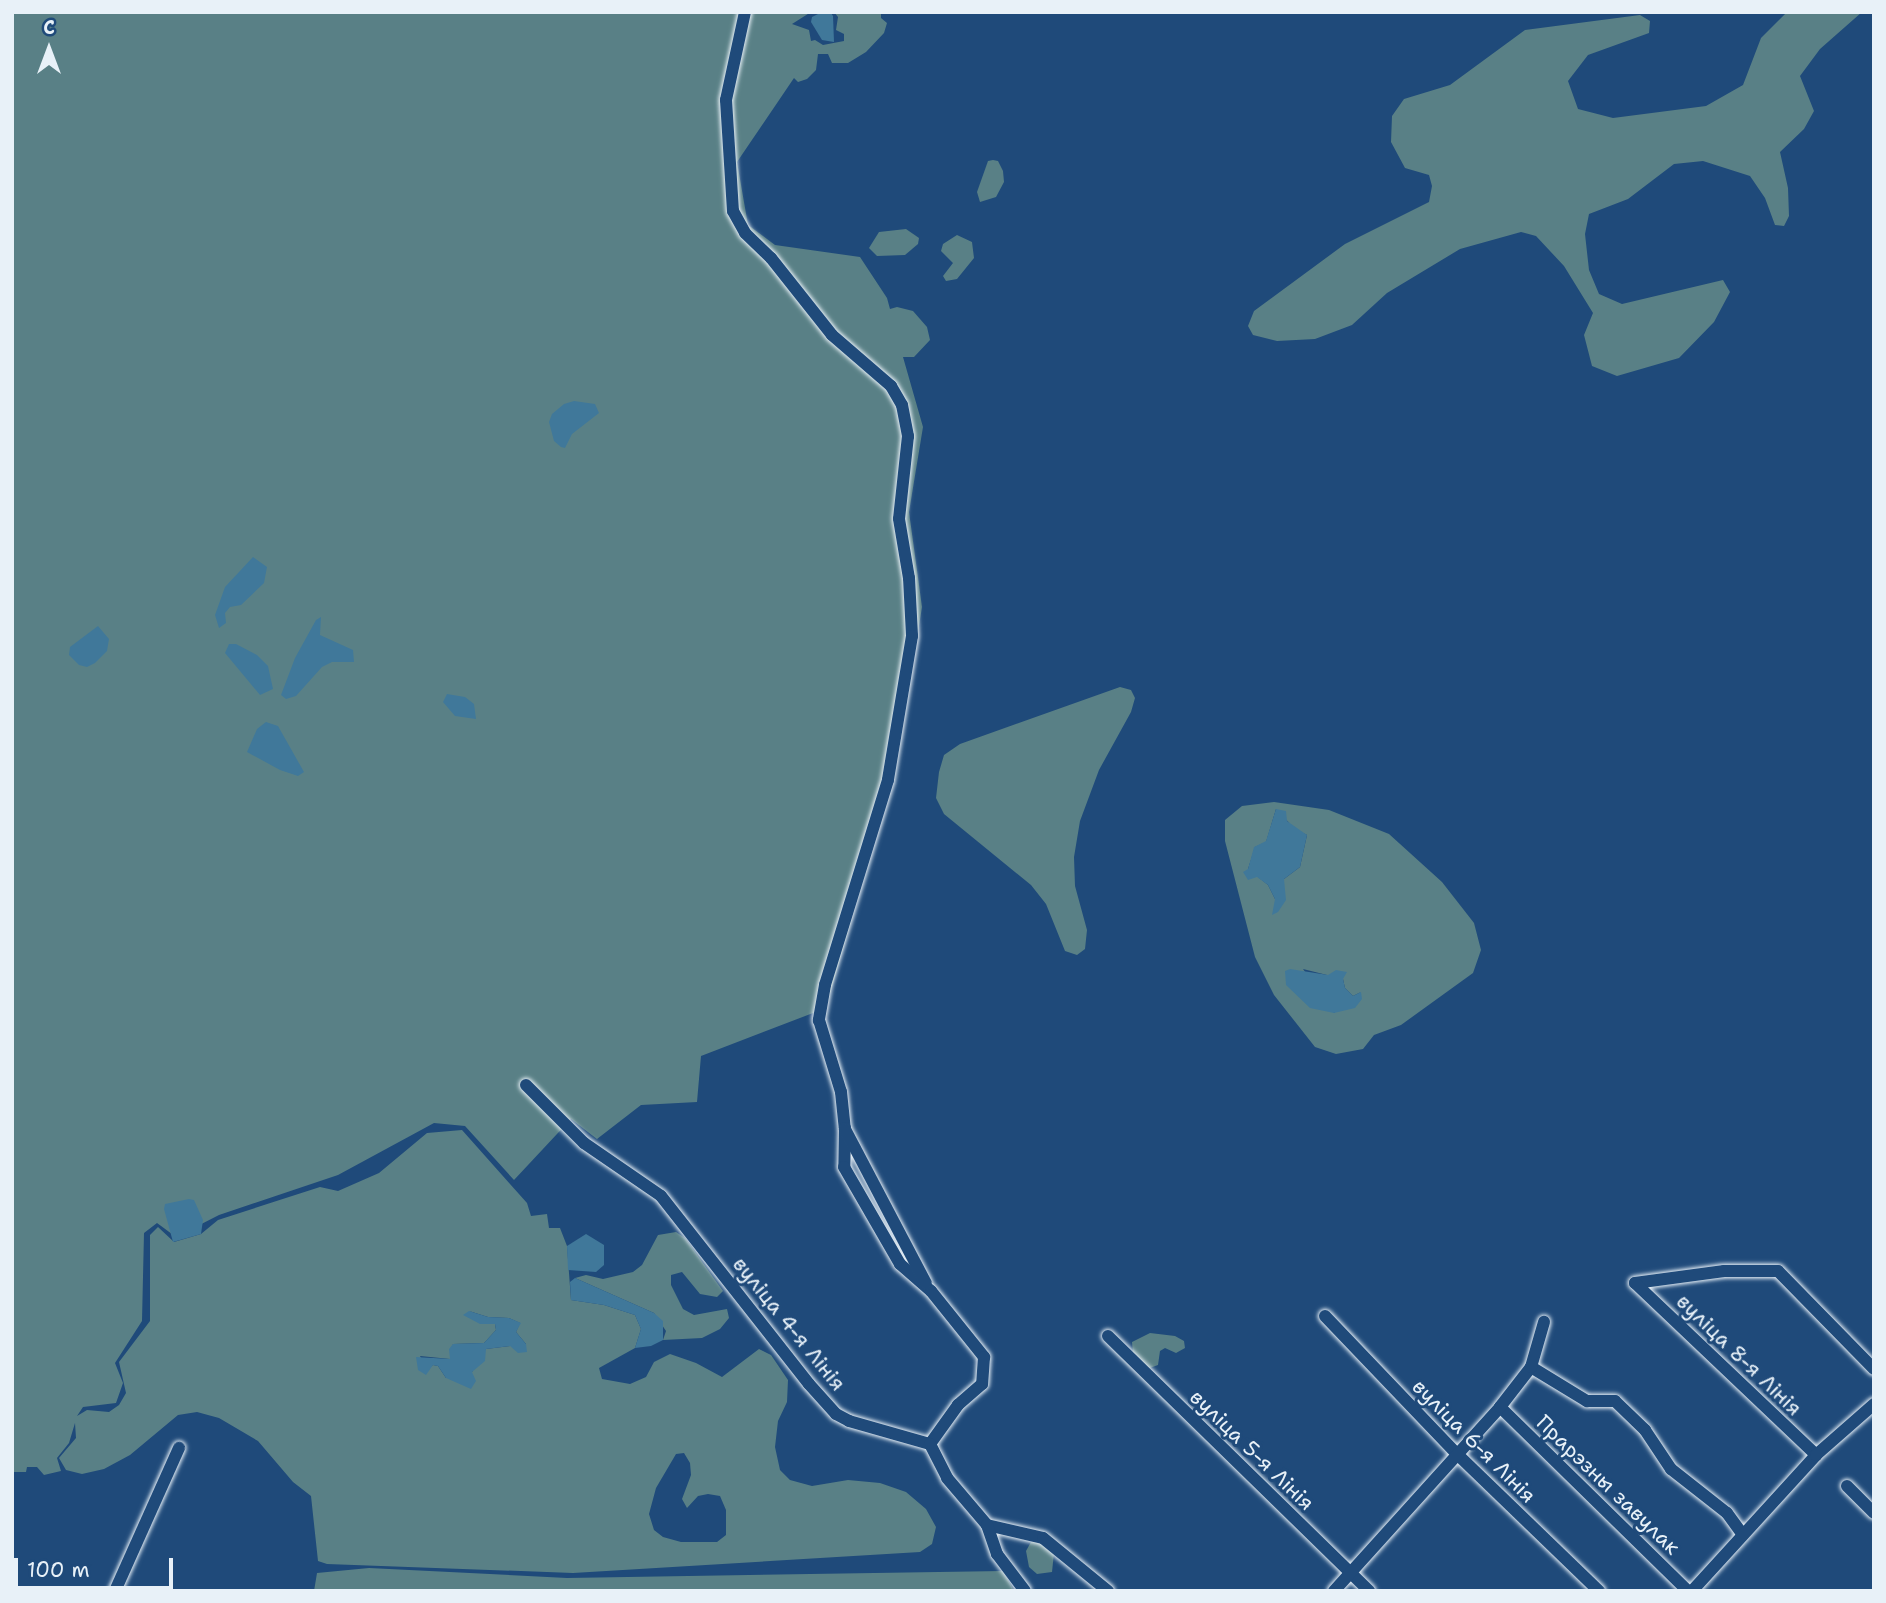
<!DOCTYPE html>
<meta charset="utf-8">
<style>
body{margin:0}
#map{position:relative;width:1886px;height:1603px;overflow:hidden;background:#1f4a7a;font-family:"Shantell Sans",sans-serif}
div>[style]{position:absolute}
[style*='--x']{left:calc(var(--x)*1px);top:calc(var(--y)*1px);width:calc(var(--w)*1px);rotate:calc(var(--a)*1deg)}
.green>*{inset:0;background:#598086}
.water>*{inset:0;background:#40789a}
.roads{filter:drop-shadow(0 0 2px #e8f1f8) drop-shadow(0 0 2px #e8f1f8)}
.street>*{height:12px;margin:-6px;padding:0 6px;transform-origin:6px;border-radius:6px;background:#1f4a7a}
span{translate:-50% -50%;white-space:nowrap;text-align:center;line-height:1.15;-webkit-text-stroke:6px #1f4a7a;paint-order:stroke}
.street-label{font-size:21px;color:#e8f1f8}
.frame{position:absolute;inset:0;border:14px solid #e8f1f8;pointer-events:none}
.north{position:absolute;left:14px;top:14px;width:70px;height:70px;-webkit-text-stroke:5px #1f4a7a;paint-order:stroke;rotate:0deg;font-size:19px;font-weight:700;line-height:28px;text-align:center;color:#e8f1f8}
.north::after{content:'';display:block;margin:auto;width:24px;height:32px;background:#e8f1f8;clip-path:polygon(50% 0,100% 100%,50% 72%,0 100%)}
.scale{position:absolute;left:14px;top:1558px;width:159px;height:32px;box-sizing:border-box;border:4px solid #e8f1f8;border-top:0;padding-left:9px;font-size:21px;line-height:24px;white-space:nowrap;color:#e8f1f8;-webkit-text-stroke:5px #1f4a7a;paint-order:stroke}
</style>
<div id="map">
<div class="green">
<div style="clip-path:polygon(evenodd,12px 12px,811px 12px,792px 24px,809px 30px,811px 41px,815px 40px,823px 45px,844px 41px,844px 34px,836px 30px,838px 17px,834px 12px,881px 12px,881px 18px,887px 23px,884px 33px,866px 52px,848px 63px,832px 63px,828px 54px,818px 54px,816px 70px,807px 79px,798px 82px,794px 78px,737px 162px,748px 225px,775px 245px,860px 257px,887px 298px,890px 309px,897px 307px,913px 311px,927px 327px,930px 340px,914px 357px,903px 357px,923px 427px,909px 512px,922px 607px,897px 762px,826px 1008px,701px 1056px,697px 1102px,641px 1105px,597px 1139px,571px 1119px,514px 1180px,465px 1126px,434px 1123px,338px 1175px,219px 1215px,176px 1237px,157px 1223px,144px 1233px,142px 1321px,115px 1363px,123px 1383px,116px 1403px,83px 1407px,77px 1416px,87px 1410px,109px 1412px,119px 1405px,126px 1393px,119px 1362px,150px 1321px,150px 1235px,158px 1227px,174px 1242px,201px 1234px,218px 1220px,320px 1187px,338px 1191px,379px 1173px,427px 1133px,462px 1130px,527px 1203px,531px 1216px,547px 1214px,549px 1228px,560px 1228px,567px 1246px,571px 1300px,604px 1305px,635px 1315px,641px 1329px,635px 1348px,599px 1368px,602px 1379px,630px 1384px,646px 1377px,654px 1362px,670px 1354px,696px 1363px,722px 1377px,759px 1349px,771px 1355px,788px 1380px,787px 1402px,778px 1421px,775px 1447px,780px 1470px,790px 1480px,812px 1486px,848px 1480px,880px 1483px,906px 1492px,926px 1509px,936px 1527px,932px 1544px,920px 1552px,573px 1573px,327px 1564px,318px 1561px,311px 1496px,293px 1482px,258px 1441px,219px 1418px,197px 1412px,178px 1415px,130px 1455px,104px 1469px,82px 1474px,66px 1470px,59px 1458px,76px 1438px,75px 1423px,69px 1443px,57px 1458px,61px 1471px,44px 1475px,37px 1467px,27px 1467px,26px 1472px,12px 1472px,12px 12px,469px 1311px,488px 1317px,509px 1318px,520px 1323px,516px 1332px,526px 1344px,486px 1349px,472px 1372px,446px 1378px,438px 1366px,433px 1365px,427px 1369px,420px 1356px,450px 1359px,453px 1344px,484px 1343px,496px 1330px,495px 1324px,469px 1311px,12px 12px,684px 1453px,690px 1463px,691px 1475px,682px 1499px,687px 1508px,698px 1496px,708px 1494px,720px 1496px,726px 1510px,726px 1535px,717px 1542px,681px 1542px,663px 1537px,654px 1530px,649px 1514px,656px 1488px,676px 1454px,684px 1453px)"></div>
<div style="clip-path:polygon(1787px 12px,1862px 12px,1820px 49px,1800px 76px,1814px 111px,1804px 129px,1780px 152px,1788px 188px,1789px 216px,1784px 226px,1775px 225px,1765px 198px,1750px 176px,1703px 161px,1674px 164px,1628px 199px,1589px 214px,1585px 234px,1589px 270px,1599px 294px,1622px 304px,1723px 280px,1730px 292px,1714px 322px,1679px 358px,1617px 376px,1592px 366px,1584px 335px,1593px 313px,1564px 266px,1536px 236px,1521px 232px,1460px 249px,1387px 293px,1352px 325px,1315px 339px,1277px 341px,1253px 335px,1248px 326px,1254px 311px,1345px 244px,1429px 202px,1432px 186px,1429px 175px,1405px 168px,1391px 142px,1392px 116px,1404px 99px,1450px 85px,1525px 30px,1640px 15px,1650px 21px,1649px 33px,1588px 55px,1568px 81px,1578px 109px,1613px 118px,1706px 106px,1743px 85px,1761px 38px)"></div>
<div style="clip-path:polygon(993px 160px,998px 161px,1003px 171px,1004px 182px,996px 197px,980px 202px,977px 192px,988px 161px)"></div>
<div style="clip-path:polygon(906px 229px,919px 238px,918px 244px,905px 255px,877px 256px,869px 248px,879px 232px)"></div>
<div style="clip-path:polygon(957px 235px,972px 242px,974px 258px,957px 279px,946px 281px,943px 276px,953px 263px,941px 251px,943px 244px)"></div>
<div style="clip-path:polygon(1120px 687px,1131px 690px,1135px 698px,1131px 712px,1099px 770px,1080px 821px,1074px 857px,1075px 886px,1087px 930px,1085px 949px,1077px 955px,1065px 951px,1046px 904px,1031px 885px,944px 814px,936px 798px,939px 772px,944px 755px,960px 744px)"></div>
<div style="clip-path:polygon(evenodd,1274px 802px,1329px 810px,1389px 834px,1442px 882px,1474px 923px,1481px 950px,1473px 973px,1401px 1025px,1374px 1035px,1363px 1049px,1336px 1054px,1315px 1047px,1274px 995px,1255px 957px,1225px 841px,1225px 820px,1242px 806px,1274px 802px,1276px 809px,1295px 829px,1307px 835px,1300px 867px,1284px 879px,1284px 894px,1275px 899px,1268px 885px,1248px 869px,1255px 847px,1266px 842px,1276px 809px,1274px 802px,1303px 969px,1343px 979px,1345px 988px,1353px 996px,1361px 992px,1334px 1013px,1303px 969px)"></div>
<div style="clip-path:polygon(676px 1232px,685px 1238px,723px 1291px,717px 1297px,700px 1294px,682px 1272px,671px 1275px,671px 1285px,683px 1309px,694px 1315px,727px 1309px,729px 1318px,720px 1329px,702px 1338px,663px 1340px,666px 1331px,654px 1313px,575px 1278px,586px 1275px,603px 1279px,633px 1272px,642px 1265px,658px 1235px)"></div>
<div style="clip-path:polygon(1150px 1333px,1175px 1336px,1184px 1341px,1185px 1348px,1176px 1353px,1165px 1348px,1160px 1351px,1158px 1365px,1147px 1369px,1133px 1353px,1132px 1342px)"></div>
<div style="clip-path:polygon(1031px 1542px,1042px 1542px,1054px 1553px,1052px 1572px,1037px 1574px,1029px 1567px,1026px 1551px)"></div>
<div style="clip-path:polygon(369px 1568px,567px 1578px,1003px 1571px,1014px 1591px,314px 1591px,317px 1573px)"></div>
</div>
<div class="water">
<div style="clip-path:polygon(820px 13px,831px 13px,833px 16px,834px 42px,822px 40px,811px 22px,812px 17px)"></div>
<div style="clip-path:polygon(574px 401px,595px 404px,599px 413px,572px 434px,565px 448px,561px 447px,554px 441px,549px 422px,552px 414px,564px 404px)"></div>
<div style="clip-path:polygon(253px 557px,267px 567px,264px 583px,241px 605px,230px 607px,225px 613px,226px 623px,219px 628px,215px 615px,225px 587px)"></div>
<div style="clip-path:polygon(321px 617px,320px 635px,353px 650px,354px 662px,332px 662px,322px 667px,296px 696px,286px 699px,281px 695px,295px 658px,316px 620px)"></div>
<div style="clip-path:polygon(98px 626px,109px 639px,107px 651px,95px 663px,87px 667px,79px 665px,69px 655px,70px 647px)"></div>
<div style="clip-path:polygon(229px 644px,236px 644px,257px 655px,268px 666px,273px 689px,260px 695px,225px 653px)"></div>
<div style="clip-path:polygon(447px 694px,465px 697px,474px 704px,476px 719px,455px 716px,443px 702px)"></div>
<div style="clip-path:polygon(266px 722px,278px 726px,304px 772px,298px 776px,280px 770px,247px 752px,257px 729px)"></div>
<div style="clip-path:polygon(1276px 809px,1286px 811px,1287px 821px,1307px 835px,1300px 867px,1284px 879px,1286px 900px,1278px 912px,1272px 915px,1275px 899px,1268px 885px,1257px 877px,1248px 880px,1243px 872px,1248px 869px,1254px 847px,1266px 841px)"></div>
<div style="clip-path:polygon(1290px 969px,1328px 975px,1336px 970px,1347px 972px,1343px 979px,1345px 988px,1353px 996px,1361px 992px,1362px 999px,1355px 1008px,1334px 1013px,1310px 1008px,1286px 985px,1285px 971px)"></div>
<div style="clip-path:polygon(189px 1199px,194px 1200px,203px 1220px,201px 1234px,173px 1242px,164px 1209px,165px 1204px)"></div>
<div style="clip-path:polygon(586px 1234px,604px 1245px,604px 1265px,596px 1272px,568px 1270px,567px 1246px)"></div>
<div style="clip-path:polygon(575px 1278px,654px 1313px,663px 1321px,663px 1340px,651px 1346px,635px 1348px,641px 1329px,635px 1315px,604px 1305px,571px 1300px,570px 1282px)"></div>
<div style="clip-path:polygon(469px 1311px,488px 1317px,509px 1318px,521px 1323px,516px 1332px,526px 1344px,527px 1352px,518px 1353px,510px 1346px,486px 1349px,485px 1361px,472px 1372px,476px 1381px,471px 1389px,446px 1378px,438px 1366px,433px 1365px,426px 1375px,418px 1370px,416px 1357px,450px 1359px,449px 1349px,453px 1344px,484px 1343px,496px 1330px,495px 1324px,480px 1324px,463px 1315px)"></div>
</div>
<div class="roads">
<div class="street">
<div style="--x:745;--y:12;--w:90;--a:102.2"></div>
<div style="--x:726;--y:100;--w:111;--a:86.4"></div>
<div style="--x:733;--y:211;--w:25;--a:61"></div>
<div style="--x:745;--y:233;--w:36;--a:44"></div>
<div style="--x:771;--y:258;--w:98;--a:51.6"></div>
<div style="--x:832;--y:335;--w:78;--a:40.8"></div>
<div style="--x:891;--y:386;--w:22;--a:60"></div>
<div style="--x:902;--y:405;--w:32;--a:79"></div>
<div style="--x:908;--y:436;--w:83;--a:96.2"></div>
<div style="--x:899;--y:519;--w:60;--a:80.4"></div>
<div style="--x:909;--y:578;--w:58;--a:87"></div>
<div style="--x:912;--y:636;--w:146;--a:99.5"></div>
<div style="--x:888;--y:780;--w:214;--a:107.1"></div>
<div style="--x:825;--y:985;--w:36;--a:100"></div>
<div style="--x:819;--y:1020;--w:75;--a:73"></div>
<div style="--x:841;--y:1092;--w:36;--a:84"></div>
<div style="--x:845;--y:1128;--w:39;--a:91"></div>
<div style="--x:844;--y:1167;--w:112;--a:60"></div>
<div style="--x:900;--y:1264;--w:41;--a:41.1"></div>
<div style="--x:931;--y:1291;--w:85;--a:51.2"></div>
<div style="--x:984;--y:1357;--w:27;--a:94"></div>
<div style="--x:982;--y:1384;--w:32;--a:139"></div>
<div style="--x:958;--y:1405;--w:48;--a:125.7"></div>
<div style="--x:526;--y:1085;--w:82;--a:45"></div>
<div style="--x:584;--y:1143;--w:93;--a:34.5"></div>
<div style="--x:661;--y:1196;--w:239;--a:51.8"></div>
<div style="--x:809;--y:1384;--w:40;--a:48"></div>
<div style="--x:836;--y:1414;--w:15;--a:28"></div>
<div style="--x:849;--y:1421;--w:84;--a:15.9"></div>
<div style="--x:930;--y:1444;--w:38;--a:63"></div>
<div style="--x:947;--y:1478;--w:62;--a:49.6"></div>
<div style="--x:987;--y:1525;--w:57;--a:13.1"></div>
<div style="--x:1043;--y:1538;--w:84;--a:39.2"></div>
<div style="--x:845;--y:1129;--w:174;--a:62.3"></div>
<div style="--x:1635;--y:1283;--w:90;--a:-7.7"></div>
<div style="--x:1724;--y:1271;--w:54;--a:0"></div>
<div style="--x:1778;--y:1271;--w:137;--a:45.6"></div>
<div style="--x:1635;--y:1283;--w:250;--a:43.5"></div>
<div style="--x:1325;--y:1316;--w:190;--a:46.3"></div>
<div style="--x:1456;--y:1453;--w:199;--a:44"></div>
<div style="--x:1108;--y:1336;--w:365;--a:44.3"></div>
<div style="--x:1531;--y:1367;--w:66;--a:31.3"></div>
<div style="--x:1587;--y:1401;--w:28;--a:0"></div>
<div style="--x:1615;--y:1401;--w:42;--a:44"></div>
<div style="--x:1645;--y:1430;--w:47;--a:56.3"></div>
<div style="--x:1671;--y:1469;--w:71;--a:38.2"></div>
<div style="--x:1727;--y:1513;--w:26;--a:54"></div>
<div style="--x:1500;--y:1407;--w:263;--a:44.4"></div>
<div style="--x:1847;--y:1486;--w:38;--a:45"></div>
<div style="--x:987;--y:1525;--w:31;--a:71"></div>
<div style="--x:997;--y:1554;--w:46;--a:52.9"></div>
<div style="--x:115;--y:1591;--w:157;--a:-65.9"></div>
<div style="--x:1334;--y:1591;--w:248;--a:-47.9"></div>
<div style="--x:1500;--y:1407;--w:51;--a:-52.2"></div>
<div style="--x:1531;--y:1367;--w:47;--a:-73.9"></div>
<div style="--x:1692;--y:1591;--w:184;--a:-47.6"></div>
<div style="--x:1816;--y:1455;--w:77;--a:-41.3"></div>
</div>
</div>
<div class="street-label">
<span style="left:789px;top:1324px;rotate:51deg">вуліца 4-я Лінія</span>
<span style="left:1739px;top:1355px;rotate:44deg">вуліца 8-я Лінія</span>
<span style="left:1474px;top:1441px;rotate:45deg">вуліца 6-я Лінія</span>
<span style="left:1252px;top:1450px;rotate:44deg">вуліца 5-я Лінія</span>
<span style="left:1608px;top:1485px;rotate:44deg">Прарэзны завулак</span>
</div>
<div class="frame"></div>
<div class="north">С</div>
<div class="scale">100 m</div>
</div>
